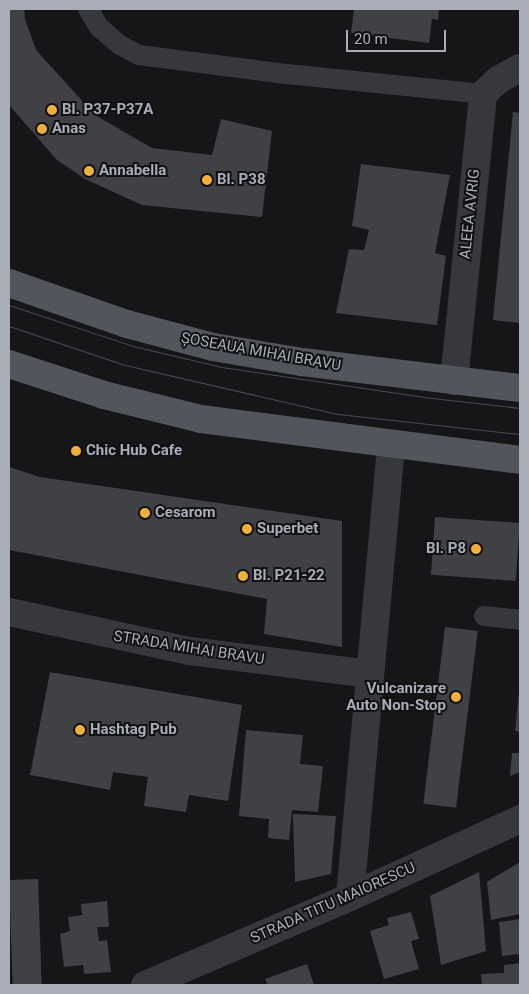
<!DOCTYPE html>
<meta charset="utf-8">
<style>
body{margin:0}
#map{position:relative;width:529px;height:994px;overflow:hidden;background:#161618;font-family:Roboto,sans-serif}
div>[style]{position:absolute}
[style*='--x']{left:calc(var(--x)*1px);top:calc(var(--y)*1px);width:calc(var(--w)*1px);rotate:calc(var(--a)*1deg)}
.building>*{inset:0;background:#404145;transform-origin:0 0}
.service>*{height:20px;margin:-10px;padding:0 10px;transform-origin:10px;border-radius:10px;background:#37383d}
.minor>*{height:28px;margin:-14px;padding:0 14px;transform-origin:14px;border-radius:14px;background:#37383d}
.primary>*{height:28px;margin:-14px;padding:0 14px;transform-origin:14px;border-radius:14px;background:#53555c}
.tram>*{height:1px;margin:-0.5px;padding:0 0.5px;transform-origin:0.5px;border-radius:0.5px;background:#4a4c52}
.dots>*{width:14px;height:14px;translate:-50% -50%;box-sizing:border-box;border:2px solid #111113;border-radius:50%}
span{translate:-50% -50%;white-space:nowrap;text-align:center;line-height:1.15;-webkit-text-stroke:4px #111113;paint-order:stroke}
.poi-label{font-size:15px;color:#a8adb8;font-weight:700}
.left{translate:0 -50%;text-align:left}
.right{translate:-100% -50%;text-align:right}
.street-label{font-size:15px;color:#a8adb8}
.frame{position:absolute;inset:0;border:10px solid #a8adb8;pointer-events:none}
.scale{position:absolute;left:346px;top:30px;width:100px;height:22px;box-sizing:border-box;border:2px solid #a8adb8;border-top:0;padding-left:6px;font-size:15px;line-height:18px;white-space:nowrap;color:#a8adb8;-webkit-text-stroke:4px #111113;paint-order:stroke}
</style>
<div id="map">
<div class="building">
<div style="clip-path:polygon(9px 9px,24px 9px,25px 19px,36px 50px,95px 115px,152px 148px,212px 155px,221px 119px,272px 131px,262px 217px,142px 205px,85px 179px,57px 160px,9px 105px)"></div>
<div style="clip-path:polygon(354px 9px,439px 9px,438px 20px,432px 19px,429px 43px,351px 33px)"></div>
<div style="clip-path:polygon(513px 112px,520px 113px,520px 323px,493px 320px)"></div>
<div style="clip-path:polygon(361px 164px,450px 175px,435px 253px,446px 256px,437px 325px,336px 313px,349px 249px,364px 250px,369px 230px,352px 226px)"></div>
<div style="clip-path:polygon(9px 467px,40px 477px,342px 521px,342px 647px,264px 634px,267px 599px,9px 550px)"></div>
<div style="left:435px;top:517px;width:85px;height:58px;rotate:4deg"></div>
<div style="left:445px;top:627px;width:33px;height:178px;rotate:7deg"></div>
<div style="clip-path:polygon(50px 672px,242px 705px,228px 801px,189px 795px,186px 812px,144px 806px,148px 777px,113px 772px,110px 790px,30px 775px)"></div>
<div style="clip-path:polygon(519px 692px,520px 692px,520px 732px,515px 731px)"></div>
<div style="clip-path:polygon(246px 730px,303px 735px,300px 764px,323px 766px,318px 812px,292px 810px,289px 840px,268px 838px,269px 819px,239px 816px)"></div>
<div style="clip-path:polygon(512px 753px,520px 753px,520px 772px,510px 776px)"></div>
<div style="clip-path:polygon(293px 814px,336px 816px,331px 874px,295px 882px)"></div>
<div style="clip-path:polygon(520px 862px,520px 914px,491px 920px,487px 882px)"></div>
<div style="clip-path:polygon(479px 872px,486px 951px,441px 965px,430px 896px)"></div>
<div style="left:38px;top:879px;width:106px;height:29px;rotate:88deg"></div>
<div style="clip-path:polygon(107px 901px,109px 927px,97px 927px,99px 941px,107px 940px,111px 972px,84px 974px,83px 965px,64px 967px,60px 934px,70px 931px,68px 917px,82px 915px,81px 904px)"></div>
<div style="clip-path:polygon(411px 912px,419px 939px,411px 941px,419px 969px,384px 979px,370px 931px,389px 925px,387px 918px)"></div>
<div style="clip-path:polygon(520px 919px,520px 954px,502px 956px,499px 922px)"></div>
<div style="clip-path:polygon(520px 963px,520px 985px,482px 985px,481px 974px,504px 973px,504px 965px)"></div>
<div style="clip-path:polygon(307px 964px,314px 985px,268px 985px,265px 979px)"></div>
</div>
<div class="service">
<div style="--x:88;--y:9;--w:21;--a:59"></div>
<div style="--x:99;--y:27;--w:28;--a:41"></div>
<div style="--x:120;--y:45;--w:21;--a:28"></div>
<div style="--x:139;--y:55;--w:139;--a:7.4"></div>
<div style="--x:277;--y:73;--w:207;--a:5.8"></div>
<div style="--x:484;--y:616;--w:36;--a:6"></div>
</div>
<div class="minor">
<div style="--x:454;--y:381;--w:288;--a:-84.2"></div>
<div style="--x:483;--y:94;--w:21;--a:-43"></div>
<div style="--x:498;--y:80;--w:25;--a:-29"></div>
<div style="--x:9;--y:612;--w:185;--a:12.2"></div>
<div style="--x:190;--y:651;--w:181;--a:7.3"></div>
<div style="--x:350;--y:897;--w:453;--a:-84.8"></div>
<div style="--x:145;--y:985;--w:223;--a:-23.2"></div>
<div style="--x:350;--y:897;--w:187;--a:-24.6"></div>
</div>
<div class="primary">
<div style="--x:9;--y:283;--w:125;--a:19.2"></div>
<div style="--x:127;--y:324;--w:89;--a:15"></div>
<div style="--x:213;--y:347;--w:90;--a:9.6"></div>
<div style="--x:302;--y:362;--w:220;--a:6.8"></div>
<div style="--x:9;--y:364;--w:100;--a:18.1"></div>
<div style="--x:104;--y:395;--w:100;--a:13.9"></div>
<div style="--x:201;--y:419;--w:322;--a:7.3"></div>
</div>
<div class="tram">
<div style="--x:9;--y:305;--w:131;--a:18.3"></div>
<div style="--x:133;--y:346;--w:90;--a:13.4"></div>
<div style="--x:221;--y:367;--w:204;--a:8.4"></div>
<div style="--x:423;--y:397;--w:98;--a:6.5"></div>
<div style="--x:9;--y:326;--w:122;--a:18.6"></div>
<div style="--x:125;--y:365;--w:219;--a:13"></div>
<div style="--x:338;--y:414;--w:183;--a:6.3"></div>
</div>
<div class="dots">
<div style="left:52px;top:110px;background:#f2b134"></div>
<div style="left:42px;top:129px;background:#f2b134"></div>
<div style="left:89px;top:171px;background:#f2b134"></div>
<div style="left:207px;top:180px;background:#f2b134"></div>
<div style="left:76px;top:451px;background:#f2b134"></div>
<div style="left:145px;top:513px;background:#f2b134"></div>
<div style="left:247px;top:529px;background:#f2b134"></div>
<div style="left:476px;top:549px;background:#f2b134"></div>
<div style="left:243px;top:576px;background:#f2b134"></div>
<div style="left:456px;top:697px;background:#f2b134"></div>
<div style="left:80px;top:730px;background:#f2b134"></div>
</div>
<div class="poi-label">
<span class="left" style="left:62px;top:110px">Bl. P37-P37A</span>
<span class="left" style="left:52px;top:129px">Anas</span>
<span class="left" style="left:99px;top:171px">Annabella</span>
<span class="left" style="left:217px;top:180px">Bl. P38</span>
<span class="left" style="left:86px;top:451px">Chic Hub Cafe</span>
<span class="left" style="left:155px;top:513px">Cesarom</span>
<span class="left" style="left:257px;top:529px">Superbet</span>
<span class="right" style="left:466px;top:549px">Bl. P8</span>
<span class="left" style="left:253px;top:576px">Bl. P21-22</span>
<span class="right" style="left:446px;top:697px">Vulcanizare<br>Auto Non-Stop</span>
<span class="left" style="left:90px;top:730px">Hashtag Pub</span>
</div>
<div class="street-label">
<span style="left:470px;top:214px;rotate:-84deg">ALEEA AVRIG</span>
<span style="left:261px;top:352px;rotate:10deg">ȘOSEAUA MIHAI BRAVU</span>
<span style="left:189px;top:648px;rotate:9deg">STRADA MIHAI BRAVU</span>
<span style="left:333px;top:903px;rotate:-24deg">STRADA TITU MAIORESCU</span>
</div>
<div class="frame"></div>
<div class="scale">20 m</div>
</div>
